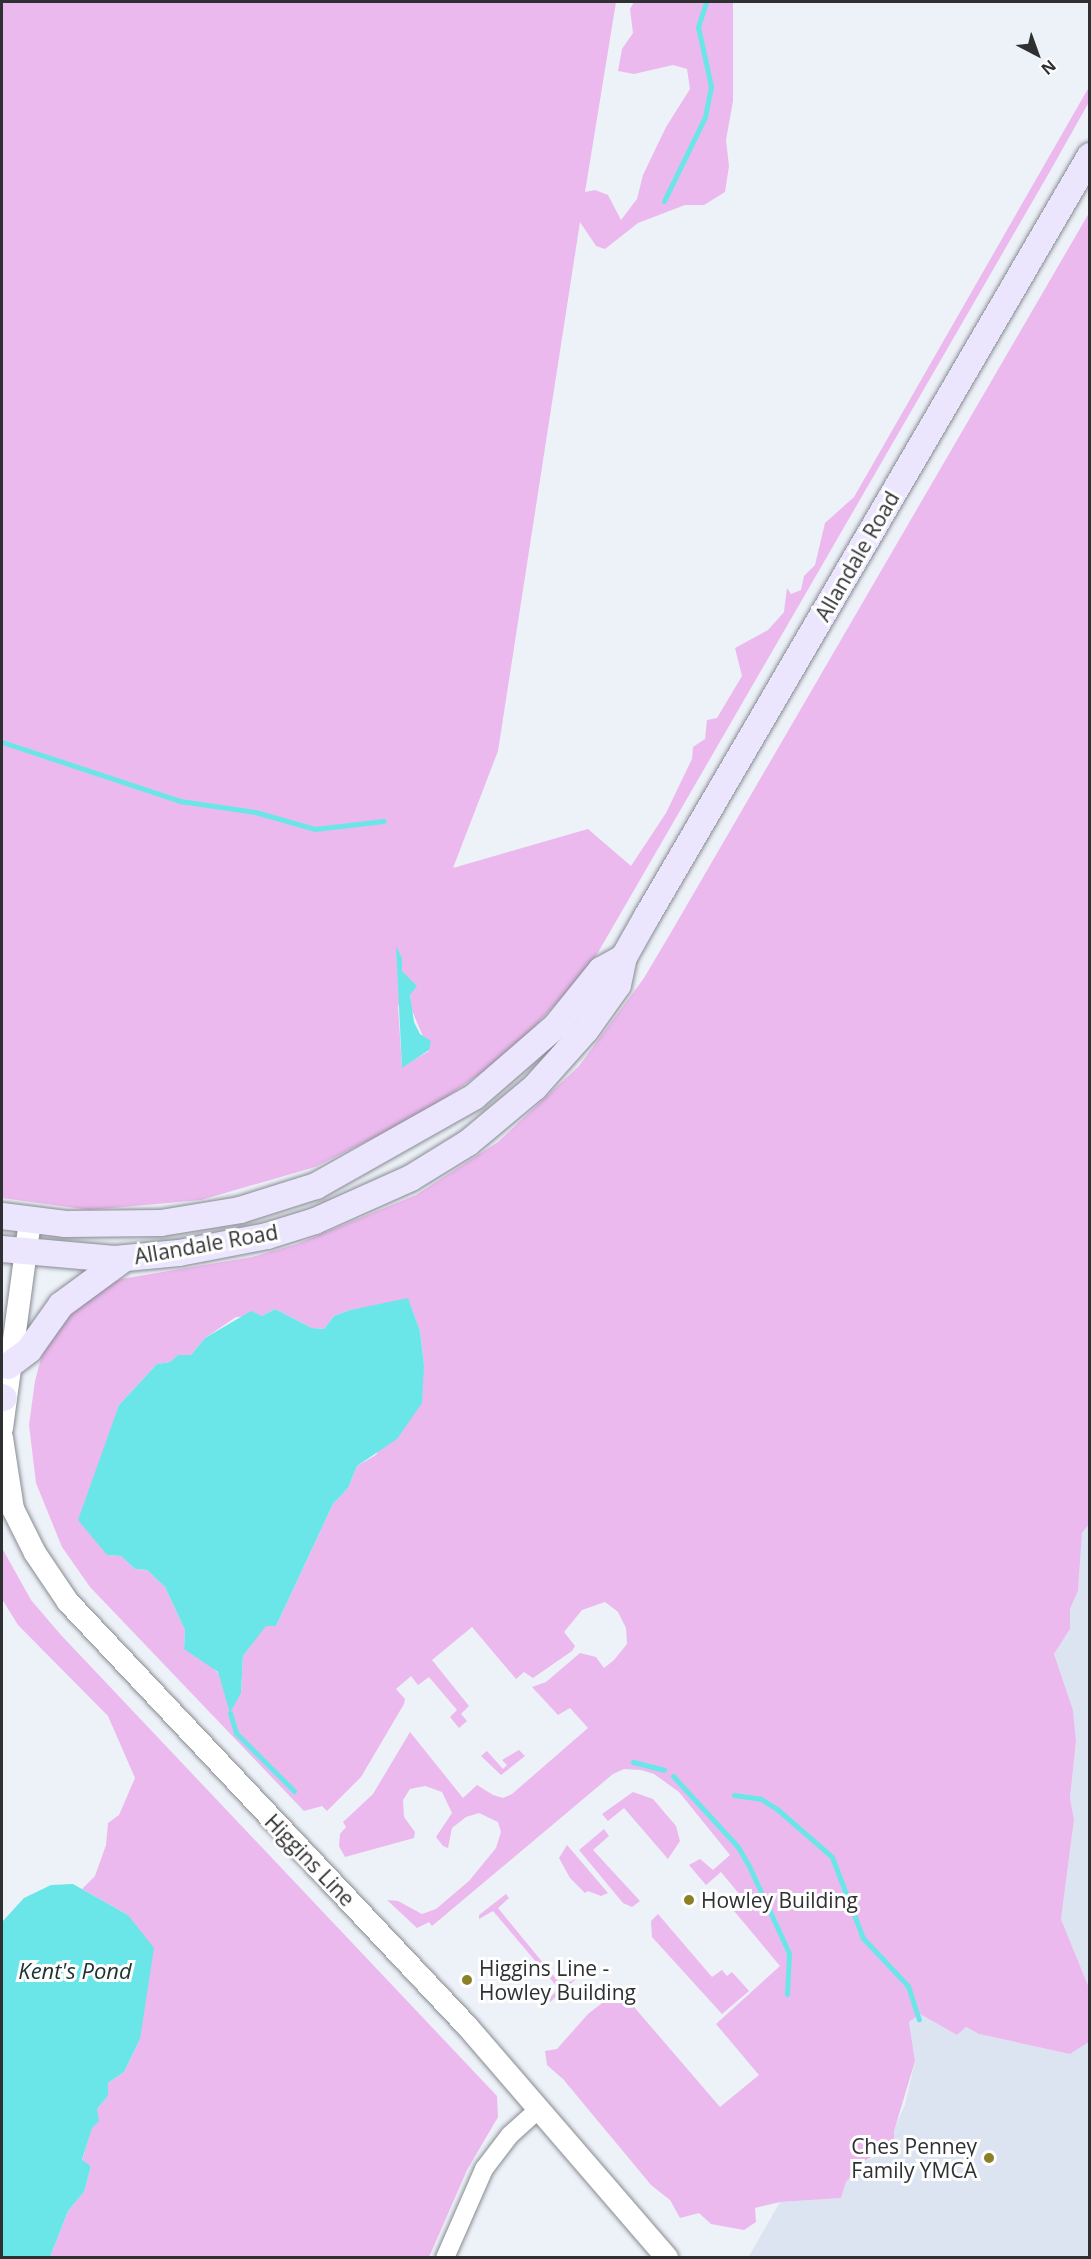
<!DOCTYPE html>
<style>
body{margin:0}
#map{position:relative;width:1091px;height:2259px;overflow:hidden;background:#edf1f8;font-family:"Open Sans",sans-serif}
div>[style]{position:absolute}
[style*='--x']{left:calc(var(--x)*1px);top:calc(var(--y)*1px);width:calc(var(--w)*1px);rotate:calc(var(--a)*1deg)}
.built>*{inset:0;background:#dce4f1}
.green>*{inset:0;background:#ecb9ee}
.water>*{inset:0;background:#6ae6e9}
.stream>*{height:5px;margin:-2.5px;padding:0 2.5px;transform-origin:2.5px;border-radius:2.5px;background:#6ae6e9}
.roads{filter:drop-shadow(0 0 2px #878b91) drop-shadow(0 0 2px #878b91)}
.minor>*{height:18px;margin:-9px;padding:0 9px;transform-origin:9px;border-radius:9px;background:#fff}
.tertiary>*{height:22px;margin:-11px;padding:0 11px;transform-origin:11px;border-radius:11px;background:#fff}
.secondary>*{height:26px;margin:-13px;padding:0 13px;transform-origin:13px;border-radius:13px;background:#ebe6fe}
.dots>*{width:16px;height:16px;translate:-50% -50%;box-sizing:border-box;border:3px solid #fefefe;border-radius:50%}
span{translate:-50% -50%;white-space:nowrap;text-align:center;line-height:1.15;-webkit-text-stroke:6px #fefefe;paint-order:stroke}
.street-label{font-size:21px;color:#2e3032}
.poi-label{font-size:21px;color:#2e3032}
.left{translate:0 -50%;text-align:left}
.right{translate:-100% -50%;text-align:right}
.water-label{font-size:22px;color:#1c3333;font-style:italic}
.frame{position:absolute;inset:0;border:3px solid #2e3032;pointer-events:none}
.north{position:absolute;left:1007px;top:24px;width:60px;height:60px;-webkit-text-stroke:4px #fefefe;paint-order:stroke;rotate:139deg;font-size:16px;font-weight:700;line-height:24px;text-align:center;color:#2e3032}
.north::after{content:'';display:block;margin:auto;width:21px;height:27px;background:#2e3032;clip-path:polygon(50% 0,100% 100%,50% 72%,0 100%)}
</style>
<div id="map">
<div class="built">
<div style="clip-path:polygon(1089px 1523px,1089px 1988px,1061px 1919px,1074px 1820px,1070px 1798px,1076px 1741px,1073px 1710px,1054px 1654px,1070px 1629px,1070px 1609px,1078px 1591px,1082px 1533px)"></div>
<div style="clip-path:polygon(920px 2014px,957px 2035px,966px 2027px,979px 2034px,1070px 2054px,1089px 2042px,1089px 2257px,748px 2258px,780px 2202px,841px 2198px,846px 2182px,861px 2163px,882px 2154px,905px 2105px,915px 2061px,909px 2021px)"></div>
</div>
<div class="green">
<div style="clip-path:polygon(evenodd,2px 2px,616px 2px,585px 192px,595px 190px,608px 195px,621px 220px,637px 199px,643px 175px,666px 127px,690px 89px,687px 69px,673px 65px,634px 74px,618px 71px,622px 49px,633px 33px,630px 9px,634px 2px,733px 2px,733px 101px,726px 140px,729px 166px,725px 192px,704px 205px,685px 205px,638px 223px,605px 249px,596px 246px,580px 222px,498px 751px,453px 868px,588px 829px,631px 866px,666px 813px,692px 759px,693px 747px,705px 739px,707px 720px,717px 718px,742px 676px,735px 648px,768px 630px,784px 612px,787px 588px,791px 594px,801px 590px,804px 576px,815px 565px,825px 523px,854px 497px,1089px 87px,1089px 102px,1049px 173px,589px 968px,510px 1053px,422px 1114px,315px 1167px,201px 1200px,90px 1210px,2px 1198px,2px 2px,417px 986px,410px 994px,411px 1008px,429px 1051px,402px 1067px,398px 1006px,417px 986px)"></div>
<div style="clip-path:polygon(evenodd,1089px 213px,1090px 1523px,1082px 1533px,1078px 1591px,1070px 1609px,1070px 1629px,1054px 1654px,1073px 1710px,1076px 1741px,1070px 1798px,1074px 1820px,1061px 1919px,1089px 1988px,1089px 2042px,1070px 2054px,979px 2034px,966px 2027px,957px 2035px,920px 2014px,909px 2022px,915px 2061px,894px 2131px,894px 2144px,861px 2163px,846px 2182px,841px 2198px,780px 2202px,755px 2208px,756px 2222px,744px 2230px,711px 2224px,699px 2213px,680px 2218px,670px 2200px,651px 2185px,563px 2079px,547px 2065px,545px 2051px,557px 2049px,588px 2014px,611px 1996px,622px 1993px,720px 2107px,759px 2075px,716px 2024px,780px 1966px,729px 1905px,740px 1895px,721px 1872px,706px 1885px,689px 1865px,700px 1859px,713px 1870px,730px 1855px,679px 1792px,654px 1774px,641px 1770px,624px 1769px,613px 1774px,432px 1926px,429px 1922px,417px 1928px,387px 1900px,398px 1901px,422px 1914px,436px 1909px,469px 1881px,496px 1848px,501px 1832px,498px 1822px,479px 1813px,466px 1817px,452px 1828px,448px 1848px,443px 1846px,436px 1837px,452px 1813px,442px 1792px,425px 1786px,410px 1789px,403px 1800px,404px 1817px,415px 1832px,414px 1838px,345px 1857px,339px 1846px,340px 1834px,346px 1827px,343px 1822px,373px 1794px,410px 1732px,463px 1798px,477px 1785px,493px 1795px,503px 1798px,512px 1794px,588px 1728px,570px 1708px,558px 1715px,532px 1687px,546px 1682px,580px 1653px,596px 1657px,604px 1668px,614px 1660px,627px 1644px,626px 1628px,618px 1612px,605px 1602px,582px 1610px,564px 1632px,575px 1646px,572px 1651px,533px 1678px,524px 1672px,516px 1679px,472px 1627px,432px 1660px,469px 1706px,461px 1714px,467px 1721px,459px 1728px,450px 1717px,457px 1710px,429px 1677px,418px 1685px,411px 1676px,396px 1689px,405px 1699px,404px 1704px,361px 1777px,327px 1811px,322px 1806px,304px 1811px,90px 1587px,62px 1547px,36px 1483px,29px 1425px,35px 1381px,41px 1358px,60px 1323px,102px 1287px,121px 1279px,252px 1257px,297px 1244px,416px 1195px,498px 1142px,579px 1066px,644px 978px,673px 929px,1089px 213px,408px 1299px,420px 1331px,424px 1365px,376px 1455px,357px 1466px,348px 1488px,333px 1504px,276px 1626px,266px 1625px,243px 1656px,241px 1693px,200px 1657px,184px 1649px,185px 1630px,165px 1587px,147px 1570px,135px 1569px,121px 1556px,107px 1555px,99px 1544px,103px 1455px,119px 1405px,157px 1364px,170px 1362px,178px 1355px,191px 1355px,205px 1338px,236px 1317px,262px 1316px,275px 1309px,312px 1328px,324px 1329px,334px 1316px,350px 1310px,408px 1299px)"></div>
<div style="clip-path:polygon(2px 1548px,31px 1600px,60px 1634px,497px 2096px,498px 2117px,467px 2170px,429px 2257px,50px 2257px,68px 2211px,84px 2192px,91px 2166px,82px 2161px,97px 2109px,108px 2096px,108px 2083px,124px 2072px,140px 2039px,128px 1915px,82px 1889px,95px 1876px,106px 1845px,108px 1823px,119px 1815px,135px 1778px,108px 1716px,18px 1625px,2px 1599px)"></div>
<div style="clip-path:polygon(519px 1750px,525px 1756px,501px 1775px,481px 1756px,487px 1751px,503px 1769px,507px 1765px,502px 1760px)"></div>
<div style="clip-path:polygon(633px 1792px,653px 1799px,676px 1826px,680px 1841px,668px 1859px,624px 1808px,608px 1821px,602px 1814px)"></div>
<div style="clip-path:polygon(604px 1829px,609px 1836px,593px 1850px,640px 1901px,632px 1907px,623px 1903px,579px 1850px)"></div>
<div style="clip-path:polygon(567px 1845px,608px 1893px,601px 1896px,588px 1891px,585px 1893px,570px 1878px,559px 1858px)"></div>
<div style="clip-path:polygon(506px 1894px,509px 1898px,498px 1908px,562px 1986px,577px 1978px,550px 2002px,548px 1999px,559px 1989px,493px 1911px,479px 1919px,479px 1915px)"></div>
<div style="clip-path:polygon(658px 1914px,712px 1977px,722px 1970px,727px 1976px,732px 1972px,749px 1991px,722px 2014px,652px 1937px,651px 1921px)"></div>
</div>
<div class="water">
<div style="clip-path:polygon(396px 946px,402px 958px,402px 971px,417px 986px,410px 995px,414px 1022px,420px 1034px,431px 1041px,429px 1050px,402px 1068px)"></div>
<div style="clip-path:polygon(408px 1298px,420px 1331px,424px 1365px,422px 1403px,397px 1439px,357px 1466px,348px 1488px,333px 1504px,276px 1626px,266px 1626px,243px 1656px,241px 1693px,230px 1713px,218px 1672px,184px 1649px,185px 1630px,165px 1587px,147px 1570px,135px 1569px,121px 1556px,107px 1555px,78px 1520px,119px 1405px,157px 1364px,170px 1362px,178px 1355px,191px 1355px,205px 1338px,251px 1311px,262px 1316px,275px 1309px,312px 1328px,324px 1329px,334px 1316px,350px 1310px)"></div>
<div style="clip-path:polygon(73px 1884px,128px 1915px,154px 1948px,140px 2039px,124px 2072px,108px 2083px,108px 2096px,97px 2109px,99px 2121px,92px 2128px,82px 2160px,91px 2166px,84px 2192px,68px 2211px,50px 2257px,2px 2257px,2px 1922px,24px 1898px,51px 1885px)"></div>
</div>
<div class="stream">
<div style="--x:664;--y:201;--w:93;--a:-64"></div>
<div style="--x:705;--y:117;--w:32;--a:-79"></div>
<div style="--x:711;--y:86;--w:60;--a:-102.4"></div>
<div style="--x:698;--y:27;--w:26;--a:-72"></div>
<div style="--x:2;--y:742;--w:188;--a:18.3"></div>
<div style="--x:180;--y:801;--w:76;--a:8.3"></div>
<div style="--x:255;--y:812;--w:62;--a:15.8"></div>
<div style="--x:315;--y:829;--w:69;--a:-6.6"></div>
<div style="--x:230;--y:1713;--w:21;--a:73"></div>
<div style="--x:236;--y:1733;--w:82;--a:45"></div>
<div style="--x:633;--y:1762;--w:32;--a:14"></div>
<div style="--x:673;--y:1776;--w:96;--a:47.5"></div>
<div style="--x:738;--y:1847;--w:22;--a:60"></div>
<div style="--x:749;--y:1866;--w:96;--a:65.3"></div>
<div style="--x:789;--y:1953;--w:41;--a:92.8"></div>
<div style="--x:734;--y:1795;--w:27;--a:8"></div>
<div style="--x:761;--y:1799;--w:19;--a:32"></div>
<div style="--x:777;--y:1809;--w:73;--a:41.1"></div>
<div style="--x:832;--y:1857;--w:87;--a:69.1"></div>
<div style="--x:863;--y:1938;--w:66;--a:46.8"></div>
<div style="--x:908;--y:1986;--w:35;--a:72"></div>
</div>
<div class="roads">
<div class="minor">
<div style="--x:445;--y:2258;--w:97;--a:-66.3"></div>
<div style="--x:484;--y:2169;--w:43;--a:-52.6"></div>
<div style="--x:510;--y:2135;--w:39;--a:-42"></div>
</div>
<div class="tertiary">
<div style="--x:2;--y:1428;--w:208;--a:-82.3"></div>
<div style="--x:2;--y:1438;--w:72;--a:81.2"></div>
<div style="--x:13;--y:1509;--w:49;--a:63.4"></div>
<div style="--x:35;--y:1553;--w:59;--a:56"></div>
<div style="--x:68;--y:1602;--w:582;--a:46.74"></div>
<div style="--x:467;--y:2026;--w:306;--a:49.2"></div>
</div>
<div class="secondary">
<div style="--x:2;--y:1216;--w:64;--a:7.2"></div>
<div style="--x:65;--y:1224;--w:96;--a:-0.6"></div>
<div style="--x:161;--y:1223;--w:80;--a:-9.3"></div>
<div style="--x:240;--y:1210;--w:80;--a:-17.5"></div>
<div style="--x:316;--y:1186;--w:181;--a:-29.4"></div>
<div style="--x:474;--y:1097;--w:108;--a:-40.9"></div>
<div style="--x:556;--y:1026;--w:72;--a:-51.2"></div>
<div style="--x:601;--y:970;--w:26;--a:-29"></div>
<div style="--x:2;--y:1249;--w:113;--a:5.1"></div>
<div style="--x:115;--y:1259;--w:64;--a:-5.4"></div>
<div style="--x:179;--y:1253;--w:90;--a:-10.9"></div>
<div style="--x:267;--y:1236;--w:50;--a:-17.4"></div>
<div style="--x:315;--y:1221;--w:105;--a:-24.1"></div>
<div style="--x:411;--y:1178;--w:67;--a:-31.6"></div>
<div style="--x:468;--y:1143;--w:87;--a:-39.9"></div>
<div style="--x:535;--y:1087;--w:76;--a:-48.2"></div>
<div style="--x:586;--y:1030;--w:55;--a:-54.6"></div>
<div style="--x:618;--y:985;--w:29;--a:-78"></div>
<div style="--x:624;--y:957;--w:45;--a:-60.6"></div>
<div style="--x:646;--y:918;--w:882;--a:-59.77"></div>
<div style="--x:8;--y:1366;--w:26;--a:-37"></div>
<div style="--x:29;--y:1350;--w:55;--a:-54.6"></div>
<div style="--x:61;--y:1305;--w:79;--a:-36.3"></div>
<div style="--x:2;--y:1397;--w:2;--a:27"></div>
</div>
</div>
<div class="dots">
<div style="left:689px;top:1900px;background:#8b8027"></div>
<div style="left:467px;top:1980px;background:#8b8027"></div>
<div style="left:989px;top:2158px;background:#8b8027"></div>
</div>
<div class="street-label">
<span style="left:857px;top:556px;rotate:-60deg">Allandale Road</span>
<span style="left:206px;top:1244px;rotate:-10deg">Allandale Road</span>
<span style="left:310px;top:1860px;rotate:46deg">Higgins Line</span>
</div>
<div class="poi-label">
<span class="left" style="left:701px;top:1900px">Howley Building</span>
<span class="left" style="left:479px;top:1980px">Higgins Line -<br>Howley Building</span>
<span class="right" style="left:977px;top:2158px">Ches Penney<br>Family YMCA</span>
</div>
<div class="water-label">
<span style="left:75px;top:1971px">Kent's Pond</span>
</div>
<div class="frame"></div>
<div class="north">N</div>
</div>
